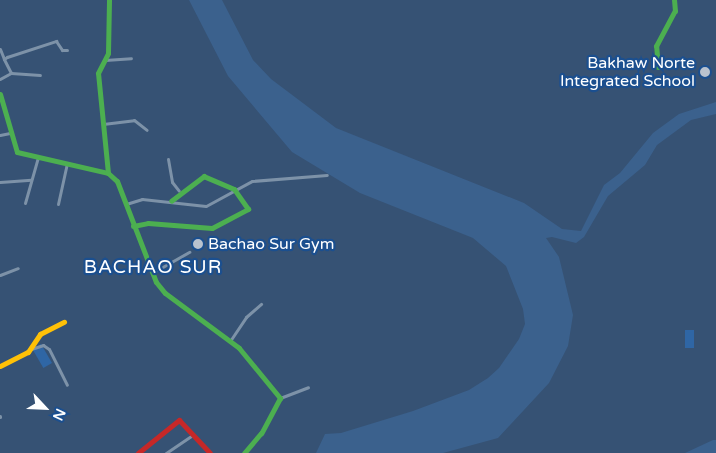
<!DOCTYPE html>
<style>
body{margin:0}
#map{position:relative;width:716px;height:453px;overflow:hidden;background:#365274;font-family:"Varela Round",sans-serif}
div>[style]{position:absolute}
[style*='--x']{left:calc(var(--x)*1px);top:calc(var(--y)*1px);width:calc(var(--w)*1px);rotate:calc(var(--a)*1deg)}
.green>*{inset:0;background:#2f66a5;transform-origin:0 0}
.water>*{inset:0;background:#3b618d}
.street>*{height:3px;margin:-1.5px;padding:0 1.5px;transform-origin:1.5px;border-radius:1.5px;background:#7d92a8}
.fast>*{height:5px;margin:-2.5px;padding:0 2.5px;transform-origin:2.5px;border-radius:2.5px;background:#4caf50}
.slow>*{height:5px;margin:-2.5px;padding:0 2.5px;transform-origin:2.5px;border-radius:2.5px;background:#ffc107}
.jam>*{height:5px;margin:-2.5px;padding:0 2.5px;transform-origin:2.5px;border-radius:2.5px;background:#c62828}
.dots>*{width:14px;height:14px;translate:-50% -50%;box-sizing:border-box;border:2px solid #1b4f8f;border-radius:50%}
span{translate:-50% -50%;white-space:nowrap;text-align:center;line-height:1.15;-webkit-text-stroke:4.5px #1b4f8f;paint-order:stroke}
.poi-label{font-size:16px;color:#fff}
.right{translate:-100% -50%;text-align:right}
.left{translate:0 -50%;text-align:left}
.quarter-label{font-size:19px;color:#fff;letter-spacing:1px}
.north{position:absolute;left:20px;top:383px;width:50px;height:50px;-webkit-text-stroke:4px #1b4f8f;paint-order:stroke;rotate:115deg;font-size:14px;font-weight:700;line-height:20px;text-align:center;color:#fff}
.north::after{content:'';display:block;margin:auto;width:18px;height:22px;background:#fff;clip-path:polygon(50% 0,100% 100%,50% 72%,0 100%)}
</style>
<div id="map">
<div class="green">
<div style="left:685px;top:330px;width:9px;height:18px"></div>
<div style="left:41px;top:344px;width:22px;height:10px;rotate:60deg"></div>
</div>
<div class="water">
<div style="clip-path:polygon(189px 0,222px 0,253px 60px,271px 79px,336px 128px,524px 203px,562px 229px,581px 231px,604px 185px,620px 173px,653px 133px,679px 114px,716px 102px,716px 114px,691px 120px,657px 145px,645px 165px,608px 196px,584px 237px,576px 243px,552px 237px,546px 238px,559px 257px,573px 315px,568px 346px,549px 383px,498px 438px,443px 453px,316px 453px,325px 434px,341px 433px,413px 411px,469px 390px,488px 378px,499px 368px,519px 339px,525px 324px,523px 309px,506px 266px,473px 238px,360px 193px,292px 152px,228px 76px)"></div>
<div style="clip-path:polygon(713px 440px,716px 440px,716px 453px,685px 453px)"></div>
</div>
<div class="street">
<div style="--x:0;--y:49;--w:11;--a:68"></div>
<div style="--x:105;--y:60;--w:26;--a:-4"></div>
<div style="--x:11;--y:73;--w:16;--a:-117"></div>
<div style="--x:4;--y:59;--w:4;--a:-34"></div>
<div style="--x:7;--y:57;--w:52;--a:-18.1"></div>
<div style="--x:56;--y:41;--w:11;--a:56"></div>
<div style="--x:62;--y:50;--w:5;--a:0"></div>
<div style="--x:0;--y:79;--w:13;--a:-29"></div>
<div style="--x:11;--y:73;--w:29;--a:4"></div>
<div style="--x:103;--y:124;--w:31;--a:-7"></div>
<div style="--x:134;--y:120;--w:16;--a:38"></div>
<div style="--x:0;--y:135;--w:10;--a:-11"></div>
<div style="--x:168;--y:159;--w:23;--a:80"></div>
<div style="--x:172;--y:182;--w:11;--a:52"></div>
<div style="--x:0;--y:182;--w:31;--a:-4"></div>
<div style="--x:25;--y:203;--w:48;--a:-74.2"></div>
<div style="--x:58;--y:204;--w:42;--a:-77.6"></div>
<div style="--x:126;--y:204;--w:17;--a:-17"></div>
<div style="--x:142;--y:199;--w:64;--a:6.2"></div>
<div style="--x:206;--y:206;--w:52;--a:-28.5"></div>
<div style="--x:252;--y:181;--w:75;--a:-4.6"></div>
<div style="--x:152;--y:273;--w:43;--a:-29.6"></div>
<div style="--x:0;--y:275;--w:19;--a:-21"></div>
<div style="--x:230;--y:341;--w:29;--a:-56"></div>
<div style="--x:246;--y:317;--w:20;--a:-41"></div>
<div style="--x:31;--y:349;--w:13;--a:-18"></div>
<div style="--x:43;--y:345;--w:7;--a:34"></div>
<div style="--x:49;--y:349;--w:40;--a:63.4"></div>
<div style="--x:280;--y:398;--w:30;--a:-21"></div>
<div style="--x:0;--y:416;--w:1;--a:90"></div>
<div style="--x:166;--y:453;--w:32;--a:-34"></div>
</div>
<div class="fast">
<div style="--x:658;--y:67;--w:21;--a:-95"></div>
<div style="--x:656;--y:46;--w:40;--a:-62"></div>
<div style="--x:675;--y:11;--w:11;--a:-95"></div>
<div style="--x:0;--y:94;--w:60;--a:73.7"></div>
<div style="--x:17;--y:152;--w:93;--a:13"></div>
<div style="--x:108;--y:173;--w:12;--a:42"></div>
<div style="--x:117;--y:181;--w:108;--a:68.9"></div>
<div style="--x:156;--y:282;--w:14;--a:51"></div>
<div style="--x:165;--y:293;--w:92;--a:36.6"></div>
<div style="--x:239;--y:348;--w:65;--a:50.6"></div>
<div style="--x:280;--y:398;--w:40;--a:118"></div>
<div style="--x:261;--y:433;--w:26;--a:130"></div>
<div style="--x:108;--y:173;--w:100;--a:-95.7"></div>
<div style="--x:98;--y:73;--w:22;--a:-63"></div>
<div style="--x:108;--y:53;--w:53;--a:-88.9"></div>
<div style="--x:133;--y:226;--w:15;--a:-11"></div>
<div style="--x:148;--y:223;--w:64;--a:4.5"></div>
<div style="--x:212;--y:228;--w:41;--a:-27.8"></div>
<div style="--x:248;--y:209;--w:24;--a:-125"></div>
<div style="--x:234;--y:189;--w:33;--a:-157"></div>
<div style="--x:204;--y:176;--w:41;--a:142.9"></div>
</div>
<div class="slow">
<div style="--x:0;--y:366;--w:31;--a:-27"></div>
<div style="--x:28;--y:352;--w:22;--a:-56"></div>
<div style="--x:40;--y:334;--w:27;--a:-27"></div>
</div>
<div class="jam">
<div style="--x:138;--y:453;--w:53;--a:-38.8"></div>
<div style="--x:179;--y:420;--w:45;--a:46.8"></div>
</div>
<div class="dots">
<div style="left:705px;top:72px;background:#b9c2ce"></div>
<div style="left:198px;top:244px;background:#b9c2ce"></div>
</div>
<div class="poi-label">
<span class="right" style="left:695px;top:72px">Bakhaw Norte<br>Integrated School</span>
<span class="left" style="left:208px;top:244px">Bachao Sur Gym</span>
</div>
<div class="quarter-label">
<span style="left:153px;top:268px">BACHAO SUR</span>
</div>
<div class="north">N</div>
</div>
